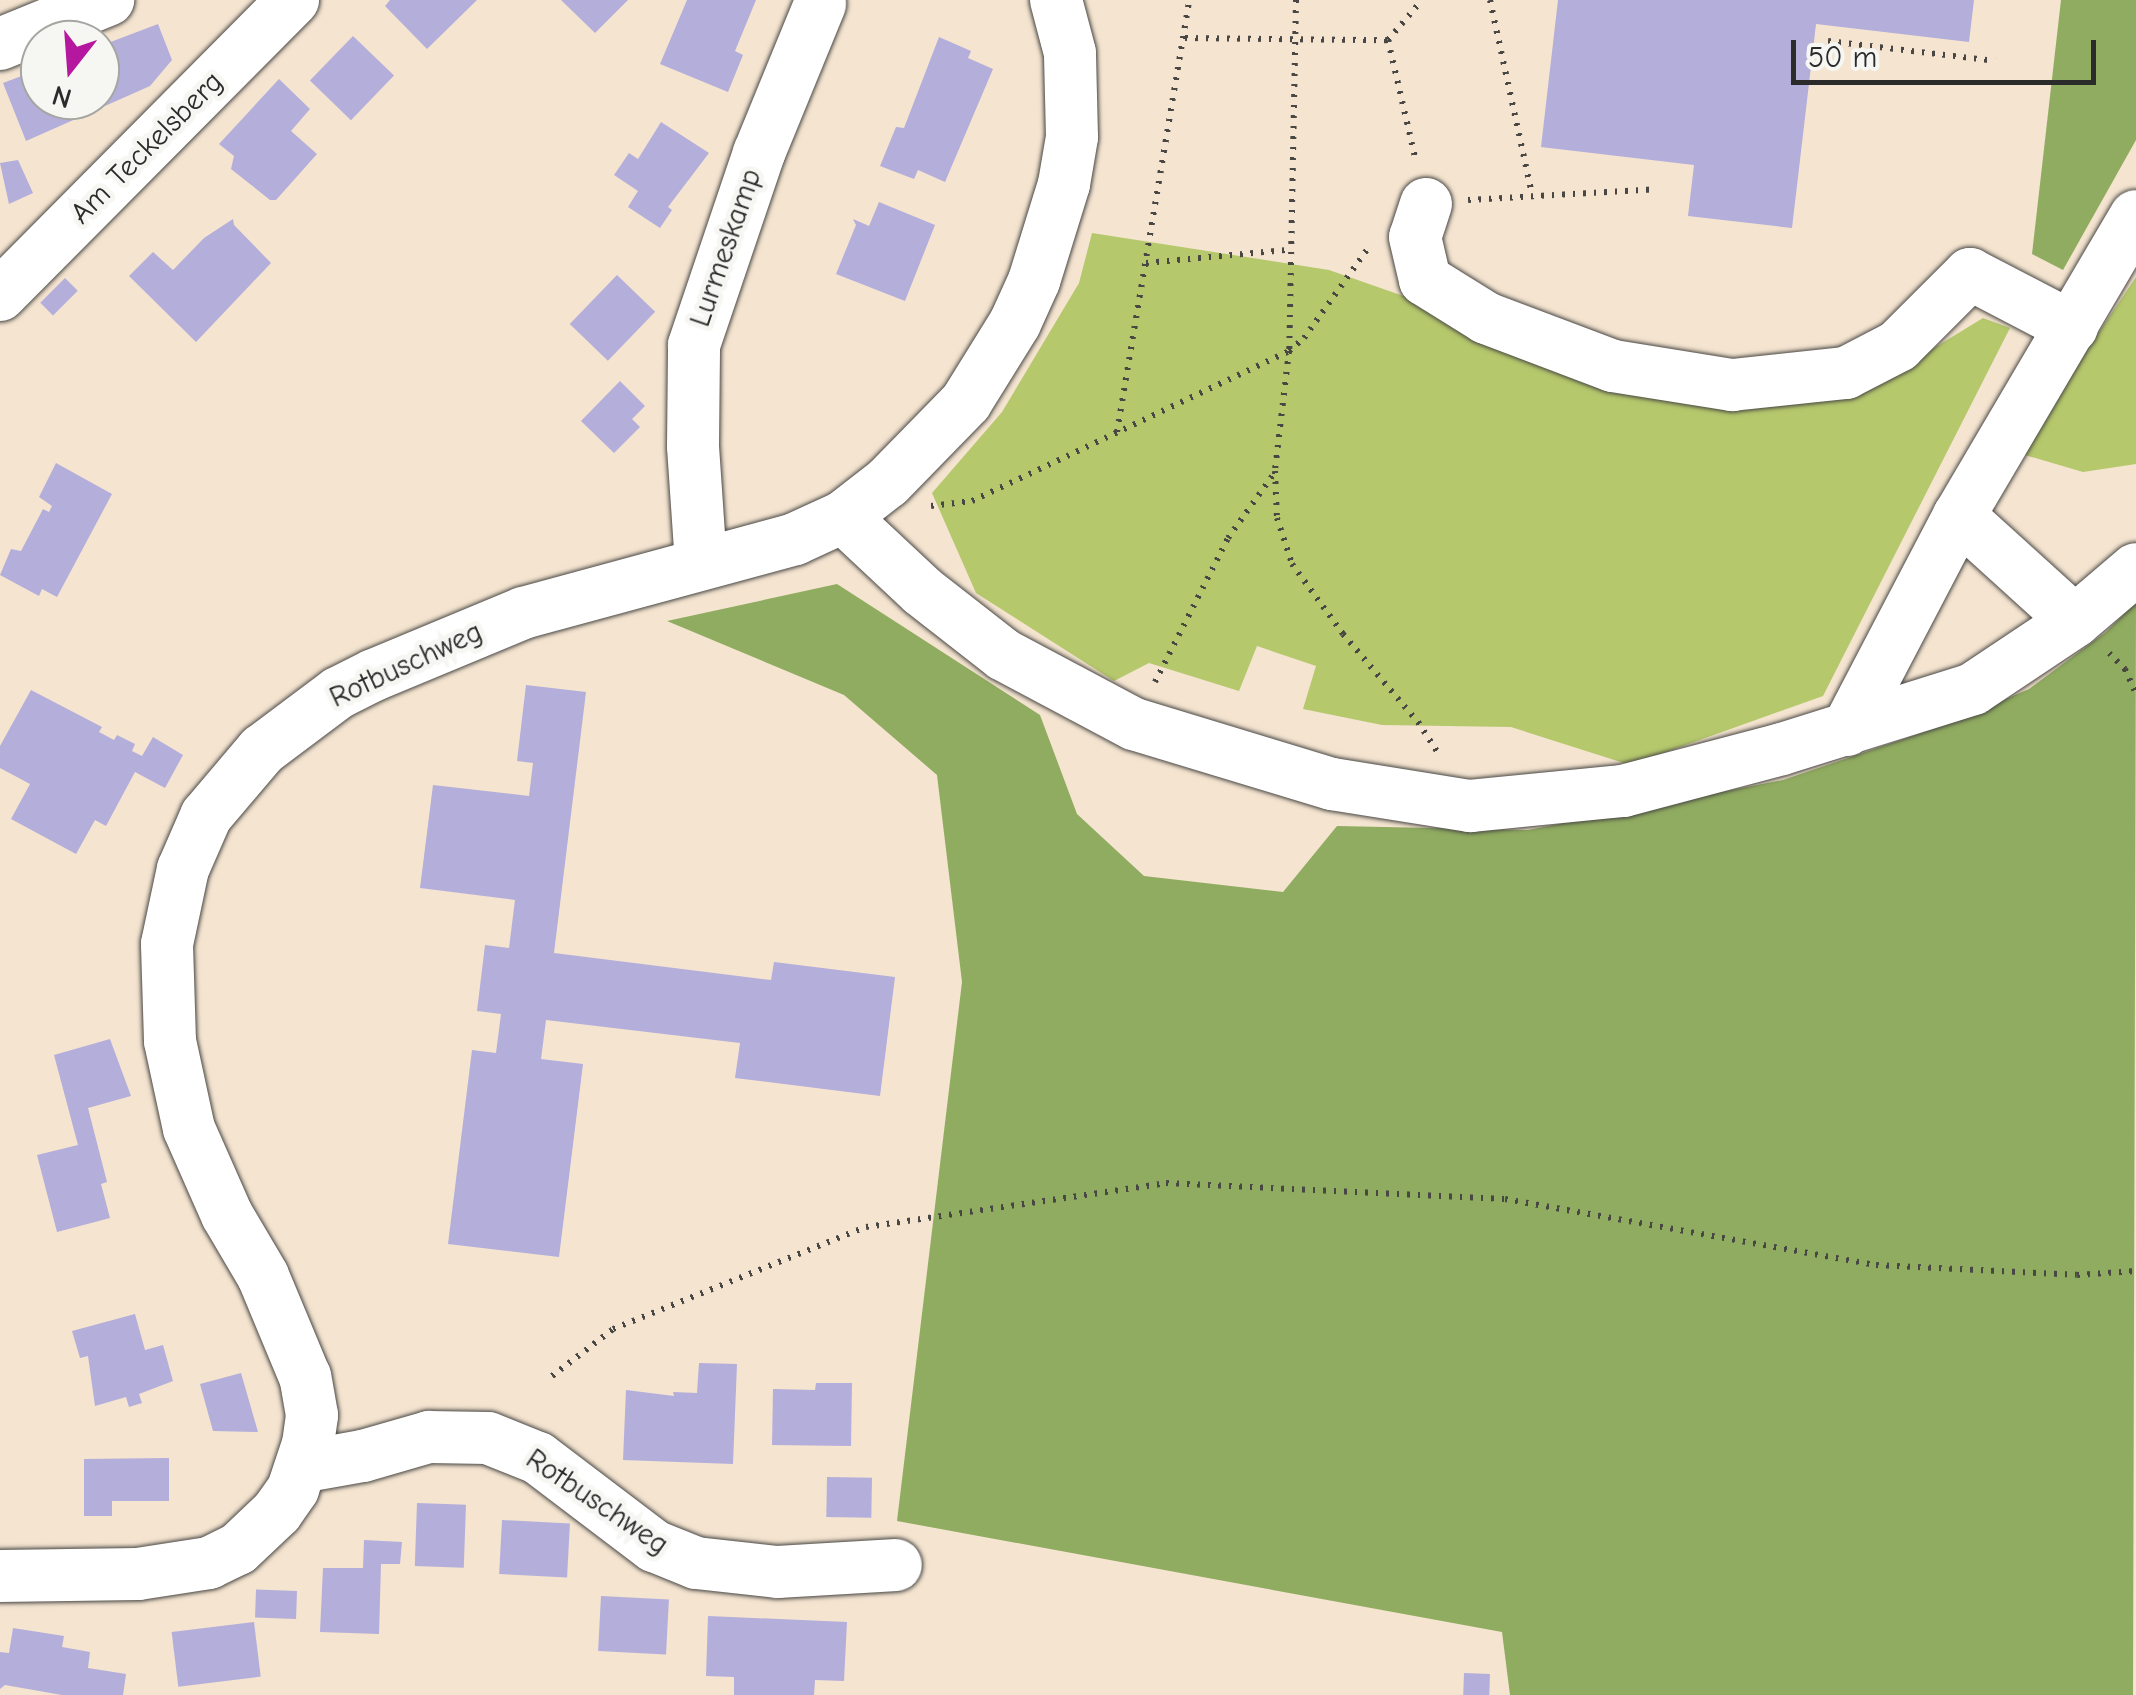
<!DOCTYPE html>
<style>
body{margin:0}
#map{position:relative;width:2136px;height:1695px;overflow:hidden;background:#f4e4d0;font-family:"Comic Neue",sans-serif}
div>[style]{position:absolute}
[style*='--x']{left:calc(var(--x)*1px);top:calc(var(--y)*1px);width:calc(var(--w)*1px);rotate:calc(var(--a)*1deg)}
.green>*{inset:0;background:#b5c86c}
.forest>*{inset:0;background:#90ac60}
.building>*{inset:0;background:#b4aedb;transform-origin:0 0}
.path>*{height:6px;margin-top:-3px;transform-origin:0;background:repeating-linear-gradient(90deg,#494744 0 2.5px,transparent 0 10.5px)}
.roads{filter:drop-shadow(0 0 2px #494744) drop-shadow(0 0 2px #494744)}
.minor>*{height:52px;margin:-26px;padding:0 26px;transform-origin:26px;border-radius:26px;background:#fff}
span{translate:-50% -50%;white-space:nowrap;text-align:center;line-height:1.15;-webkit-text-stroke:10px #f6f6f2;paint-order:stroke}
.street-label{font-size:30px;color:#2b2b2b}
.north{position:absolute;left:20px;top:20px;width:100px;height:100px;box-sizing:border-box;background:#f6f6f2;border:2px solid #a5a5a2;border-radius:50%;rotate:197deg;font-size:28px;font-weight:700;line-height:40px;text-align:center;color:#2b2b2b}
.north::after{content:'';display:block;margin:auto;width:35px;height:45px;background:#b5179e;clip-path:polygon(50% 0,100% 100%,50% 72%,0 100%)}
.scale{position:absolute;left:1791px;top:40px;width:305px;height:45px;box-sizing:border-box;border:5px solid #2b2b2b;border-top:0;padding-left:12px;font-size:30px;line-height:35px;white-space:nowrap;color:#2b2b2b;-webkit-text-stroke:8px #f6f6f2;paint-order:stroke}
</style>
<div id="map">
<div class="green">
<div style="clip-path:polygon(1092px 233px,1329px 270px,1432px 306px,1852px 398px,1983px 318px,2010px 328px,1823px 696px,1630px 765px,1511px 727px,1382px 725px,1303px 709px,1316px 666px,1257px 646px,1239px 691px,1149px 663px,1114px 681px,976px 593px,932px 493px,1002px 412px,1079px 283px)"></div>
<div style="clip-path:polygon(2136px 277px,2136px 464px,2083px 472px,2018px 453px)"></div>
</div>
<div class="forest">
<div style="clip-path:polygon(2061px 0,2136px 0,2136px 140px,2063px 270px,2032px 254px)"></div>
<div style="clip-path:polygon(837px 584px,1040px 715px,1077px 814px,1144px 876px,1283px 892px,1337px 826px,1528px 830px,1783px 780px,1948px 724px,2029px 689px,2106px 632px,2136px 602px,2133px 1695px,1510px 1695px,1502px 1632px,897px 1521px,962px 982px,937px 775px,844px 695px,667px 621px)"></div>
</div>
<div class="building">
<div style="clip-path:polygon(390px 0,477px 0,427px 49px,385px 6px)"></div>
<div style="clip-path:polygon(561px 0,628px 0,595px 33px)"></div>
<div style="clip-path:polygon(687px 0,756px 0,735px 51px,743px 55px,728px 92px,660px 64px)"></div>
<div style="clip-path:polygon(1558px 0,1974px 0,1969px 42px,1816px 24px,1792px 228px,1688px 216px,1694px 165px,1541px 147px)"></div>
<div style="clip-path:polygon(158px 24px,172px 60px,150px 86px,26px 141px,3px 83px,40px 69px,40px 100px,100px 100px,100px 46px)"></div>
<div style="left:353px;top:36px;width:57px;height:62px;rotate:44deg"></div>
<div style="clip-path:polygon(939px 37px,971px 51px,968px 58px,993px 69px,945px 182px,918px 170px,914px 179px,880px 166px,896px 127px,904px 128px)"></div>
<div style="clip-path:polygon(279px 79px,310px 109px,291px 131px,317px 154px,276px 200px,270px 200px,231px 169px,234px 156px,219px 144px)"></div>
<div style="clip-path:polygon(661px 122px,709px 153px,668px 207px,672px 210px,660px 228px,628px 207px,638px 191px,614px 175px,629px 153px,638px 159px)"></div>
<div style="clip-path:polygon(18px 160px,33px 193px,9px 204px,0 163px)"></div>
<div style="clip-path:polygon(879px 202px,935px 225px,905px 301px,836px 274px,856px 225px,853px 219px,869px 226px)"></div>
<div style="clip-path:polygon(233px 219px,234px 225px,271px 263px,196px 342px,129px 276px,153px 252px,173px 270px,204px 238px)"></div>
<div style="left:617px;top:275px;width:53px;height:68px;rotate:44deg"></div>
<div style="left:65px;top:278px;width:18px;height:35px;rotate:45deg"></div>
<div style="clip-path:polygon(620px 381px,645px 406px,632px 419px,640px 427px,614px 453px,581px 421px)"></div>
<div style="clip-path:polygon(56px 463px,112px 494px,57px 597px,42px 589px,39px 596px,0 575px,11px 549px,21px 551px,43px 509px,49px 512px,52px 506px,39px 497px)"></div>
<div style="clip-path:polygon(526px 685px,586px 692px,554px 953px,771px 980px,774px 962px,895px 977px,880px 1096px,735px 1078px,740px 1043px,546px 1020px,541px 1059px,583px 1064px,559px 1257px,448px 1244px,472px 1050px,496px 1053px,501px 1014px,477px 1011px,485px 945px,509px 948px,515px 900px,420px 888px,433px 785px,529px 796px,533px 763px,517px 761px)"></div>
<div style="clip-path:polygon(31px 690px,102px 727px,99px 732px,114px 740px,117px 735px,135px 744px,132px 751px,142px 756px,153px 737px,183px 755px,165px 788px,135px 772px,106px 826px,95px 820px,76px 854px,11px 819px,30px 784px,0 768px,0 746px)"></div>
<div style="clip-path:polygon(110px 1039px,131px 1096px,88px 1108px,107px 1182px,101px 1184px,110px 1218px,57px 1232px,37px 1155px,78px 1145px,54px 1055px)"></div>
<div style="clip-path:polygon(135px 1314px,145px 1350px,163px 1345px,173px 1381px,139px 1394px,142px 1403px,129px 1407px,126px 1397px,95px 1406px,88px 1356px,80px 1358px,72px 1331px)"></div>
<div style="clip-path:polygon(699px 1363px,737px 1364px,733px 1464px,623px 1460px,626px 1390px,674px 1396px,673px 1392px,697px 1393px)"></div>
<div style="clip-path:polygon(241px 1373px,258px 1432px,213px 1431px,200px 1384px)"></div>
<div style="clip-path:polygon(816px 1383px,852px 1383px,851px 1446px,772px 1445px,773px 1389px,815px 1390px)"></div>
<div style="clip-path:polygon(169px 1458px,169px 1501px,112px 1501px,112px 1516px,84px 1516px,84px 1459px)"></div>
<div style="left:827px;top:1477px;width:45px;height:40px;rotate:1deg"></div>
<div style="left:417px;top:1503px;width:49px;height:63px;rotate:2deg"></div>
<div style="left:502px;top:1520px;width:68px;height:54px;rotate:3deg"></div>
<div style="clip-path:polygon(364px 1540px,402px 1542px,400px 1564px,381px 1564px,379px 1634px,320px 1632px,323px 1568px,363px 1568px)"></div>
<div style="left:297px;top:1591px;width:28px;height:41px;rotate:92deg"></div>
<div style="left:601px;top:1596px;width:68px;height:55px;rotate:3deg"></div>
<div style="clip-path:polygon(708px 1616px,847px 1622px,844px 1681px,815px 1680px,814px 1695px,734px 1695px,734px 1677px,706px 1676px)"></div>
<div style="left:254px;top:1622px;width:55px;height:83px;rotate:83deg"></div>
<div style="clip-path:polygon(13px 1628px,64px 1636px,62px 1647px,90px 1652px,88px 1668px,126px 1674px,123px 1695px,62px 1695px,5px 1685px,0 1689px,0 1652px,9px 1653px)"></div>
<div style="left:1464px;top:1673px;width:26px;height:22px;rotate:2deg"></div>
</div>
<div class="path">
<div style="--x:1296;--y:0;--w:351;--a:91.1"></div>
<div style="--x:1289;--y:351;--w:121;--a:96.7"></div>
<div style="--x:1275;--y:471;--w:47;--a:87.6"></div>
<div style="--x:1277;--y:518;--w:48;--a:71.9"></div>
<div style="--x:1292;--y:564;--w:87;--a:53.9"></div>
<div style="--x:1343;--y:634;--w:116;--a:49.6"></div>
<div style="--x:1418;--y:722;--w:37;--a:57"></div>
<div style="--x:1490;--y:0;--w:199;--a:77.8"></div>
<div style="--x:1185;--y:38;--w:203;--a:0.6"></div>
<div style="--x:1388;--y:40;--w:124;--a:77"></div>
<div style="--x:1388;--y:40;--w:52;--a:-49.6"></div>
<div style="--x:1828;--y:41;--w:168;--a:6.8"></div>
<div style="--x:1468;--y:200;--w:188;--a:-3.3"></div>
<div style="--x:1146;--y:263;--w:142;--a:-5.3"></div>
<div style="--x:1117;--y:432;--w:438;--a:-80.5"></div>
<div style="--x:931;--y:506;--w:41;--a:-7"></div>
<div style="--x:972;--y:501;--w:351;--a:-25.3"></div>
<div style="--x:1289;--y:351;--w:20;--a:-41"></div>
<div style="--x:1304;--y:338;--w:115;--a:-54.5"></div>
<div style="--x:2109;--y:653;--w:23;--a:45"></div>
<div style="--x:2125;--y:669;--w:27;--a:66"></div>
<div style="--x:1155;--y:682;--w:161;--a:-63.1"></div>
<div style="--x:1228;--y:538;--w:81;--a:-54.5"></div>
<div style="--x:552;--y:1376;--w:77;--a:-37.6"></div>
<div style="--x:613;--y:1329;--w:273;--a:-22"></div>
<div style="--x:866;--y:1227;--w:303;--a:-8.3"></div>
<div style="--x:1166;--y:1183;--w:339;--a:2.7"></div>
<div style="--x:1505;--y:1199;--w:377;--a:10.1"></div>
<div style="--x:1876;--y:1265;--w:201;--a:2.8"></div>
<div style="--x:2077;--y:1275;--w:59;--a:-3.9"></div>
</div>
<div class="roads">
<div class="minor">
<div style="--x:0;--y:44;--w:117;--a:-22.2"></div>
<div style="--x:1426;--y:204;--w:35;--a:108"></div>
<div style="--x:1415;--y:237;--w:44;--a:76.9"></div>
<div style="--x:1425;--y:280;--w:72;--a:31.9"></div>
<div style="--x:1486;--y:318;--w:136;--a:20.7"></div>
<div style="--x:1613;--y:366;--w:121;--a:9.1"></div>
<div style="--x:1732;--y:385;--w:115;--a:-6"></div>
<div style="--x:1846;--y:373;--w:59;--a:-27.4"></div>
<div style="--x:1898;--y:346;--w:102;--a:-45"></div>
<div style="--x:1970;--y:274;--w:115;--a:27.5"></div>
<div style="--x:0;--y:295;--w:416;--a:-45.2"></div>
<div style="--x:1959;--y:516;--w:156;--a:42.2"></div>
<div style="--x:843;--y:517;--w:108;--a:43.1"></div>
<div style="--x:922;--y:591;--w:104;--a:38"></div>
<div style="--x:1004;--y:655;--w:147;--a:28"></div>
<div style="--x:1134;--y:724;--w:207;--a:16.9"></div>
<div style="--x:1332;--y:784;--w:140;--a:9.1"></div>
<div style="--x:1470;--y:806;--w:154;--a:-5.6"></div>
<div style="--x:1623;--y:791;--w:164;--a:-14.8"></div>
<div style="--x:1782;--y:749;--w:200;--a:-17.4"></div>
<div style="--x:1973;--y:689;--w:123;--a:-33.7"></div>
<div style="--x:2075;--y:621;--w:80;--a:-40.4"></div>
<div style="--x:701;--y:564;--w:118;--a:-93.9"></div>
<div style="--x:693;--y:446;--w:101;--a:-89.4"></div>
<div style="--x:694;--y:345;--w:203;--a:-71.3"></div>
<div style="--x:759;--y:153;--w:161;--a:-67.7"></div>
<div style="--x:1847;--y:730;--w:242;--a:-62.4"></div>
<div style="--x:1959;--y:516;--w:348;--a:-59.5"></div>
<div style="--x:301;--y:1467;--w:63;--a:-10.1"></div>
<div style="--x:363;--y:1456;--w:69;--a:-16.1"></div>
<div style="--x:429;--y:1437;--w:59;--a:1"></div>
<div style="--x:488;--y:1438;--w:54;--a:21.8"></div>
<div style="--x:538;--y:1458;--w:146;--a:37.2"></div>
<div style="--x:654;--y:1546;--w:45;--a:22"></div>
<div style="--x:696;--y:1563;--w:82;--a:6.3"></div>
<div style="--x:778;--y:1572;--w:118;--a:-3.4"></div>
<div style="--x:0;--y:1576;--w:138;--a:-0.8"></div>
<div style="--x:138;--y:1574;--w:72;--a:-8.8"></div>
<div style="--x:209;--y:1563;--w:32;--a:-26"></div>
<div style="--x:238;--y:1549;--w:54;--a:-43.5"></div>
<div style="--x:277;--y:1512;--w:28;--a:-55"></div>
<div style="--x:293;--y:1489;--w:47;--a:-71.6"></div>
<div style="--x:308;--y:1444;--w:29;--a:-82"></div>
<div style="--x:312;--y:1415;--w:39;--a:-100"></div>
<div style="--x:305;--y:1377;--w:109;--a:-112.6"></div>
<div style="--x:263;--y:1276;--w:71;--a:-120.5"></div>
<div style="--x:227;--y:1215;--w:94;--a:-113.8"></div>
<div style="--x:189;--y:1129;--w:90;--a:-102.2"></div>
<div style="--x:170;--y:1041;--w:97;--a:-91.8"></div>
<div style="--x:167;--y:944;--w:77;--a:-78"></div>
<div style="--x:183;--y:869;--w:58;--a:-66.5"></div>
<div style="--x:206;--y:816;--w:87;--a:-49.7"></div>
<div style="--x:262;--y:750;--w:95;--a:-36.9"></div>
<div style="--x:338;--y:693;--w:40;--a:-26.6"></div>
<div style="--x:374;--y:675;--w:161;--a:-22.6"></div>
<div style="--x:523;--y:613;--w:282;--a:-15.2"></div>
<div style="--x:795;--y:539;--w:53;--a:-24.6"></div>
<div style="--x:843;--y:517;--w:57;--a:-37.9"></div>
<div style="--x:888;--y:482;--w:112;--a:-45.7"></div>
<div style="--x:966;--y:402;--w:93;--a:-58.2"></div>
<div style="--x:1015;--y:323;--w:46;--a:-65.7"></div>
<div style="--x:1034;--y:281;--w:102;--a:-72.8"></div>
<div style="--x:1064;--y:184;--w:48;--a:-80.3"></div>
<div style="--x:1072;--y:137;--w:84;--a:-91.4"></div>
<div style="--x:1070;--y:53;--w:55;--a:-104.8"></div>
</div>
</div>
<div class="street-label">
<span style="left:147px;top:148px;rotate:-45deg">Am Teckelsberg</span>
<span style="left:726px;top:248px;rotate:-71deg">Lurmeskamp</span>
<span style="left:406px;top:665px;rotate:-25deg">Rotbuschweg</span>
<span style="left:597px;top:1502px;rotate:34deg">Rotbuschweg</span>
</div>
<div class="north">N</div>
<div class="scale">50 m</div>
</div>
